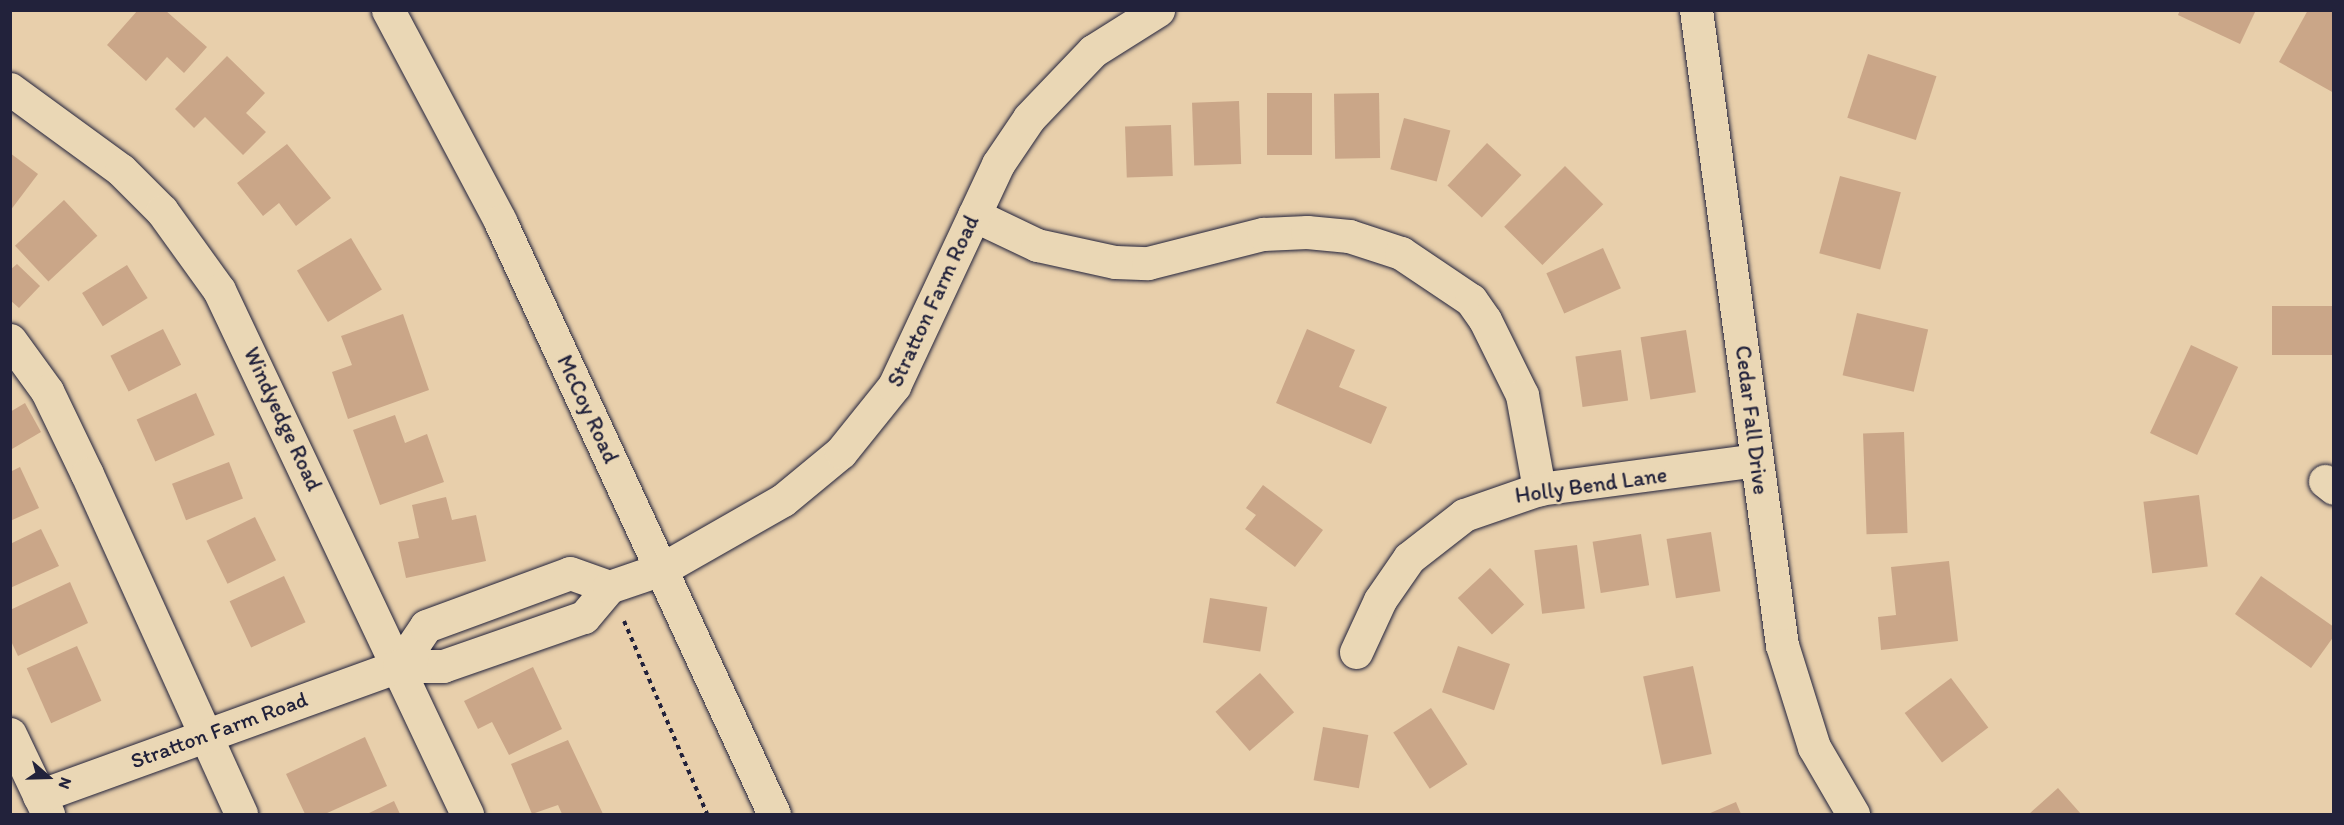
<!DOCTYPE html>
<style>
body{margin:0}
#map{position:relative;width:2344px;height:825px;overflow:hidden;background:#e8cfab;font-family:Itim,sans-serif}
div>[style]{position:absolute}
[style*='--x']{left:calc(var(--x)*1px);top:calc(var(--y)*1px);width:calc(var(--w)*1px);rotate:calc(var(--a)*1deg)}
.building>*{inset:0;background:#caa688;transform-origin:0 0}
.path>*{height:4px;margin-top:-2px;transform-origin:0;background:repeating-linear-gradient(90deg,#22223b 0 4.5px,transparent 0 9px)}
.roads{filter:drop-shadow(0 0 2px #22223b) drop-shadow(0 0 2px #22223b)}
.minor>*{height:33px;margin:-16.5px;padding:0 16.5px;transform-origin:16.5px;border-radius:16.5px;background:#ead7b5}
.major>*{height:33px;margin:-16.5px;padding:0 16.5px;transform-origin:16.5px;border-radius:16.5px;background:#ead7b5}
span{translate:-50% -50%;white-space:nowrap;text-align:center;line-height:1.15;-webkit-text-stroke:4.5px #ead7b5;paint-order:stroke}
.street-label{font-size:22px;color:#22223b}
.frame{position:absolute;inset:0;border:12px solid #22223b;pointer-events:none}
.north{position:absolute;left:18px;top:747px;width:60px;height:60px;-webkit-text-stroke:4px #ead7b5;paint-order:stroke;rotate:110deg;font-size:16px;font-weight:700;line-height:24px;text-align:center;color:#22223b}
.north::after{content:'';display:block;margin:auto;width:21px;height:27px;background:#22223b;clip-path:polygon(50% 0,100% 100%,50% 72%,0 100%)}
</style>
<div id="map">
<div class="building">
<div style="clip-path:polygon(138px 10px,165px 10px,207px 47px,184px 73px,167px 57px,146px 81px,107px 45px)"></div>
<div style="clip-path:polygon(2180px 10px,2256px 10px,2240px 44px,2178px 15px)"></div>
<div style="clip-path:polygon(2308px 10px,2334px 10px,2334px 93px,2279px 62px)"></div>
<div style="left:1868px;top:54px;width:72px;height:67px;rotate:18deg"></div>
<div style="clip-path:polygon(227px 56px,265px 93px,246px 113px,266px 132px,243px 155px,205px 117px,194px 128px,175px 109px)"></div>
<div style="left:1267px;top:93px;width:45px;height:62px"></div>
<div style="left:1379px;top:93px;width:65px;height:45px;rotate:89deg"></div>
<div style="left:1239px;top:101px;width:63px;height:47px;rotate:88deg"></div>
<div style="left:1404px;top:118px;width:48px;height:53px;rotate:15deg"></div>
<div style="left:1171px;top:125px;width:51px;height:46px;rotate:88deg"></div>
<div style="left:1487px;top:143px;width:47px;height:58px;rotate:43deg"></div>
<div style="clip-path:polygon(287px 144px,331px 198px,296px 226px,279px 203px,263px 216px,237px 183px)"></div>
<div style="clip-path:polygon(10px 153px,38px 174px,10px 211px)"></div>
<div style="left:1565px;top:166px;width:54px;height:86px;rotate:45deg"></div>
<div style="left:1840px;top:176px;width:63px;height:80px;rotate:15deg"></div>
<div style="left:64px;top:200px;width:49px;height:67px;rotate:47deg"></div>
<div style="left:351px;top:238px;width:60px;height:63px;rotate:59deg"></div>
<div style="left:1603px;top:248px;width:44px;height:62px;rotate:66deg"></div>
<div style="clip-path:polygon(17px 264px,40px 286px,19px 308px,10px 300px,10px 270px)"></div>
<div style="left:127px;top:265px;width:39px;height:53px;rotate:58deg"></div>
<div style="left:2334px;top:306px;width:49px;height:62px;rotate:90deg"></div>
<div style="left:1857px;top:313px;width:73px;height:64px;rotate:13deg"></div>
<div style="clip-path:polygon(403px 314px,429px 390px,348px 419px,332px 372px,352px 365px,341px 336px)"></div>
<div style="left:163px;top:329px;width:40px;height:59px;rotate:63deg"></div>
<div style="clip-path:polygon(1307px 329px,1355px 350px,1339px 387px,1387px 407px,1371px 444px,1276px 403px)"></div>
<div style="left:1686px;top:330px;width:63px;height:46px;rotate:81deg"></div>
<div style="left:2191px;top:345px;width:52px;height:97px;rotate:25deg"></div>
<div style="left:1621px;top:350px;width:51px;height:46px;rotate:82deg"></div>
<div style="left:196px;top:393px;width:46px;height:65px;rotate:66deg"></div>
<div style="clip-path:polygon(25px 403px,41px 432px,12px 449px,10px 412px)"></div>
<div style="clip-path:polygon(395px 415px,405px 443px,427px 434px,444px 482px,380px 505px,353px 430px)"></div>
<div style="left:1904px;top:432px;width:101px;height:41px;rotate:88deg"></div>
<div style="left:229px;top:462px;width:39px;height:61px;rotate:69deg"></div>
<div style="clip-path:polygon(20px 467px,39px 508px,10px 521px,10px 472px)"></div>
<div style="clip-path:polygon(1263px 485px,1323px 530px,1295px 567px,1245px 529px,1256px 515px,1246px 508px)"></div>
<div style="left:2199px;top:495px;width:72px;height:56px;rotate:83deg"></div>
<div style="clip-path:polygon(446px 497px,452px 520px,476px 515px,486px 561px,406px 578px,398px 542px,419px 538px,412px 505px)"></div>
<div style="left:255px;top:517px;width:48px;height:54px;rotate:64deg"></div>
<div style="clip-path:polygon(41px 529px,59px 566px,10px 588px,10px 544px)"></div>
<div style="left:1711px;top:532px;width:60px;height:45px;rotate:81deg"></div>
<div style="left:1641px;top:534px;width:52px;height:49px;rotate:81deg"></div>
<div style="left:1577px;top:545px;width:64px;height:43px;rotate:83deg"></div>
<div style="clip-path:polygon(1949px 561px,1958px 641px,1881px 650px,1878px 617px,1896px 615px,1891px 567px)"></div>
<div style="left:1490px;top:568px;width:50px;height:44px;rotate:47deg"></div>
<div style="left:284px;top:576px;width:51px;height:60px;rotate:65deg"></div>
<div style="clip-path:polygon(2261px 576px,2334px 627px,2334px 636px,2311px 668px,2235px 614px)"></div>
<div style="clip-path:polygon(70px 582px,88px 623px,18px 656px,10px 639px,10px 610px)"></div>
<div style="left:1210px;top:598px;width:58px;height:45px;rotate:9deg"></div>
<div style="left:77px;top:646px;width:60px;height:55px;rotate:66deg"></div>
<div style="left:1458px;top:646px;width:55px;height:49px;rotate:19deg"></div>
<div style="left:1693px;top:666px;width:90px;height:51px;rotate:78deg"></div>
<div style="clip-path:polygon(533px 667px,562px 729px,509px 755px,492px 722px,478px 729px,464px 701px)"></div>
<div style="left:1260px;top:673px;width:52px;height:59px;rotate:49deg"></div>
<div style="left:1951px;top:678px;width:62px;height:58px;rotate:53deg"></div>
<div style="left:1431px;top:708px;width:67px;height:45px;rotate:57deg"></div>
<div style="left:1323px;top:727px;width:46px;height:54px;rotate:10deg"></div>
<div style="clip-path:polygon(365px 737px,387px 786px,325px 814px,305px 814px,286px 774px)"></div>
<div style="clip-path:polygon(568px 740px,603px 814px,562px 814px,558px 805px,532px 814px,511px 764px)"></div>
<div style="clip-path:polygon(2058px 788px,2081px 814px,2029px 814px)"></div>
<div style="clip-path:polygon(394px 801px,400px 814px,367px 814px)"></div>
<div style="clip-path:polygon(1736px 802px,1741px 814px,1708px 814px)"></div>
</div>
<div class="path">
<div style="--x:624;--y:621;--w:210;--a:66.7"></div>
</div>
<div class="roads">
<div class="minor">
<div style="--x:1696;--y:10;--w:641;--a:82.29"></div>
<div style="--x:1782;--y:645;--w:107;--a:72.6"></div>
<div style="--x:1814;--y:747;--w:78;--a:59.8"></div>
<div style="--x:10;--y:89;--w:137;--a:36.1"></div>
<div style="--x:121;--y:170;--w:58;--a:45"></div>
<div style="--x:162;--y:211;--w:97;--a:54.2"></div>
<div style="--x:219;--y:290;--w:580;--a:64.67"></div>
<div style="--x:974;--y:215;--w:70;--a:25.5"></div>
<div style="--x:1037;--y:245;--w:80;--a:12.3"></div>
<div style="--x:1115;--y:262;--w:33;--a:2"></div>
<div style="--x:1148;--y:263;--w:119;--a:-14.2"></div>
<div style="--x:1263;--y:234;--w:44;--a:-2.6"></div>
<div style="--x:1307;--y:232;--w:42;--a:5.4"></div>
<div style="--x:1349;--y:236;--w:55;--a:18.1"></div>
<div style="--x:1401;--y:253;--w:84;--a:33.9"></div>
<div style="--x:1471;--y:300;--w:24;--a:55"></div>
<div style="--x:1485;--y:320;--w:84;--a:63.7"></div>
<div style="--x:1522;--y:395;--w:96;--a:79.7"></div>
<div style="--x:10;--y:340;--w:63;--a:54"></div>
<div style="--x:47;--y:391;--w:92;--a:64.3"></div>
<div style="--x:87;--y:474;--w:373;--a:65.6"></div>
<div style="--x:2325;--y:481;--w:11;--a:38"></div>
<div style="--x:1356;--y:652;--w:57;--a:-65.2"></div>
<div style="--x:1380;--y:600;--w:51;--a:-55.4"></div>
<div style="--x:1409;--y:558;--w:70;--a:-38"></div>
<div style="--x:1464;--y:515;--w:79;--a:-19.1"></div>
<div style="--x:1539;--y:489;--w:219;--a:-7.6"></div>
<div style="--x:399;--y:666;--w:48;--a:-56"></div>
<div style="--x:426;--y:626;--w:153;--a:-20.2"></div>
<div style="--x:570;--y:573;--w:41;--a:19.7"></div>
<div style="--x:10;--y:734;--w:89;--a:64.6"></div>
<div style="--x:39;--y:796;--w:383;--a:-19.9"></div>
<div style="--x:399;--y:666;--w:44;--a:0"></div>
<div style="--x:443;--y:666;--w:149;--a:-19.2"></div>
<div style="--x:584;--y:617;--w:39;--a:-50"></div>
<div style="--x:609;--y:587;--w:56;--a:-18.8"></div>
<div style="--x:662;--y:569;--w:139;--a:-29.7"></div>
<div style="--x:783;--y:500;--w:75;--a:-39.6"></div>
<div style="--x:841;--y:452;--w:85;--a:-51.2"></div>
<div style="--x:894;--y:386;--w:245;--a:-64.9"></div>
<div style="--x:998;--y:164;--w:55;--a:-56"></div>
<div style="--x:1029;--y:118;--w:93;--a:-46.3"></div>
<div style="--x:1093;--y:51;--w:77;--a:-32.2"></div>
</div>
<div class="major">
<div style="--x:388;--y:10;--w:239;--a:62"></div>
<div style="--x:500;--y:221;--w:653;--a:65.2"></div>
</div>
</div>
<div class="street-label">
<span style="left:933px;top:301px;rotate:-65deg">Stratton Farm Road</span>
<span style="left:588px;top:409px;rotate:65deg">McCoy Road</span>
<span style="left:283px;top:419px;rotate:65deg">Windyedge Road</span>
<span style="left:1752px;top:420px;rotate:83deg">Cedar Fall Drive</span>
<span style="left:1591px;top:485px;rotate:-8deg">Holly Bend Lane</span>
<span style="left:219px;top:730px;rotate:-20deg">Stratton Farm Road</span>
</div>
<div class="frame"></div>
<div class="north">N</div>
</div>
